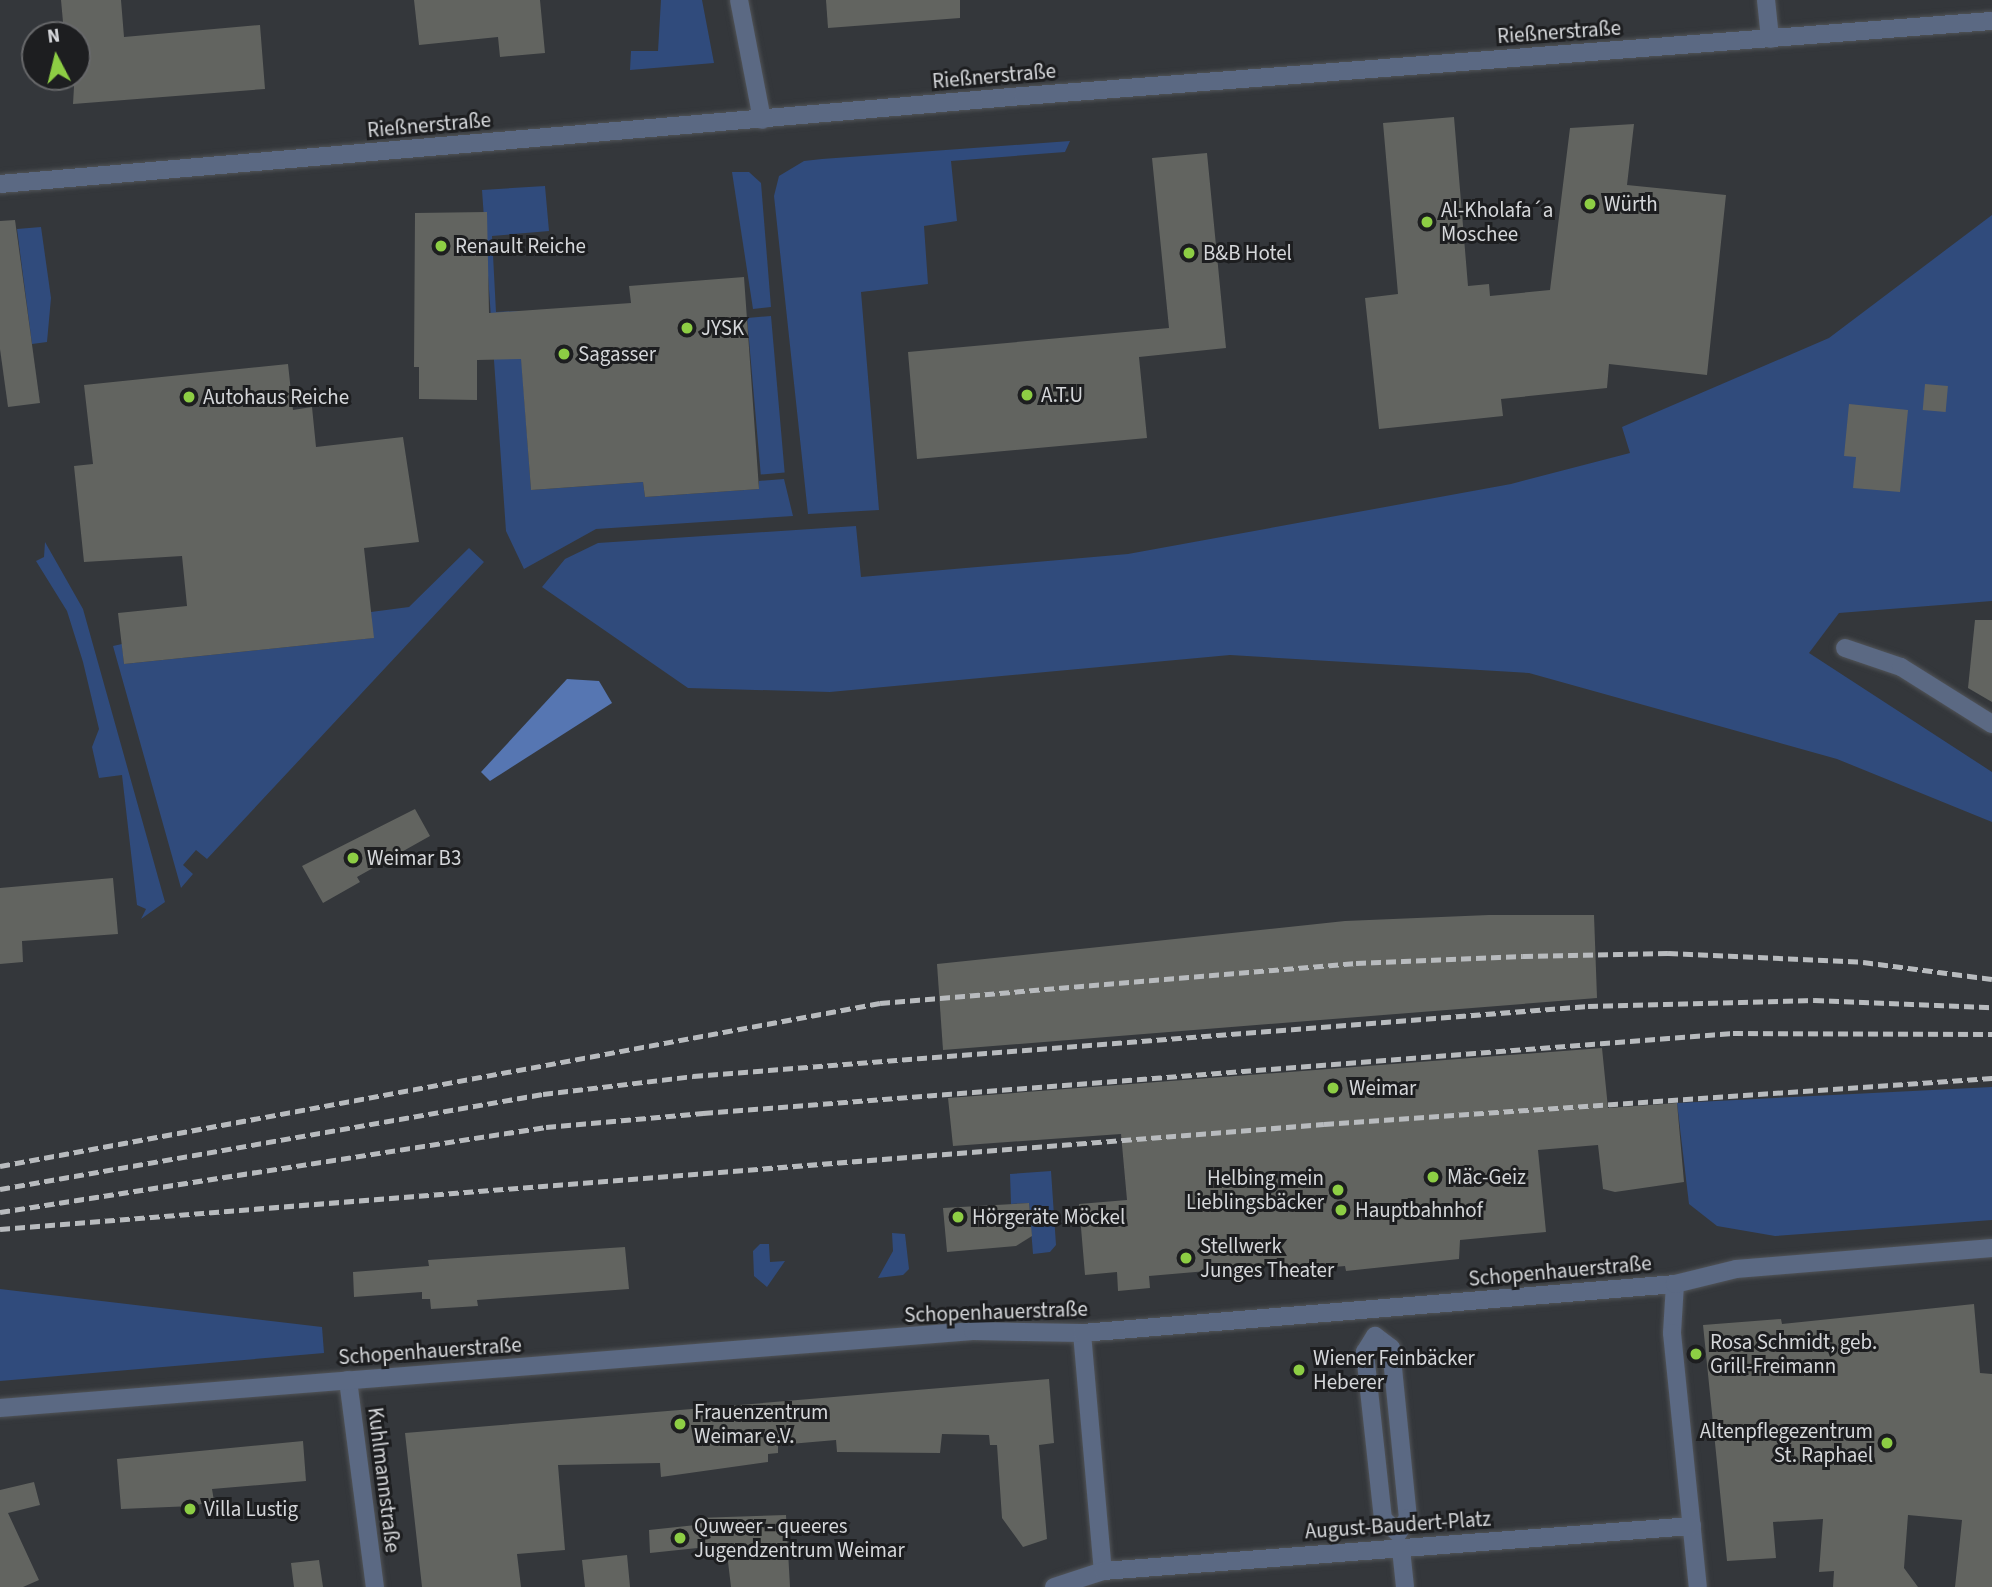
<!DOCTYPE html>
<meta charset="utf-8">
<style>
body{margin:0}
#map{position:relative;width:1992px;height:1587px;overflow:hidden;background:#34373b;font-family:"Source Sans 3",sans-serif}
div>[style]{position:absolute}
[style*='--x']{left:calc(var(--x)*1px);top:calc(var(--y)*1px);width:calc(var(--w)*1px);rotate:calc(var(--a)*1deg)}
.green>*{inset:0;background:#304b7c;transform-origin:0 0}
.water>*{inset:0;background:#5676b2}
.building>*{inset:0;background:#626460;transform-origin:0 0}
.roads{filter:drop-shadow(0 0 2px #515458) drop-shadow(0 0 2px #515458)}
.pedestrian>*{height:18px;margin:-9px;padding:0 9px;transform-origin:9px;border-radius:9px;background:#5b6983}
.minor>*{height:18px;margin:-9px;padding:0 9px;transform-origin:9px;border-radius:9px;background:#5b6983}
.tertiary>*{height:18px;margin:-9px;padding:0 9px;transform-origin:9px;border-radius:9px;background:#5b6983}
.rail>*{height:5px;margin-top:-2.5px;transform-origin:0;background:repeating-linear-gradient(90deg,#b8bbbe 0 10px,transparent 0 15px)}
.dots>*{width:19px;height:19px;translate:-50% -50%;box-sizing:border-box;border:4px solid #1d1e20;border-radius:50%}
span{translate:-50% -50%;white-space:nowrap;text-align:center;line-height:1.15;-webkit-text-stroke:6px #1d1e20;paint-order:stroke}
.street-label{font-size:21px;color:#d5d7da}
.poi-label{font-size:21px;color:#d5d7da}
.left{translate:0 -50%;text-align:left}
.right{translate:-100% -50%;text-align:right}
.north{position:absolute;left:21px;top:21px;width:70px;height:70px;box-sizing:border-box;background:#1d1e20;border:2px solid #67686a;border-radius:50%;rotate:353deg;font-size:19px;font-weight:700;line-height:28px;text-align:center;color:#d5d7da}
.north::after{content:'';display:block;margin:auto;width:24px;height:32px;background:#8dce44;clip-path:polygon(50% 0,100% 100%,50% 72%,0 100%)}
</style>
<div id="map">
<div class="green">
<div style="clip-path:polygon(661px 0,702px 0,714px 63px,630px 70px,631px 51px,658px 51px)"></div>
<div style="clip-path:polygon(1070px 141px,1065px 152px,951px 161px,957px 221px,924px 226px,928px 284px,861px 292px,879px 510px,808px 514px,774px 196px,779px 176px,804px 161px,822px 159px)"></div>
<div style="clip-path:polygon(732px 172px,749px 172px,761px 183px,771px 307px,753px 309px)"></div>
<div style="clip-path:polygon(545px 186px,549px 231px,492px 236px,496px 312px,518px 311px,531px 490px,643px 482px,645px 497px,759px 489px,759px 481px,784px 479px,793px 516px,596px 529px,524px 569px,506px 531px,482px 190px)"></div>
<div style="clip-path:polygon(1992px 215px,1992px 601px,1839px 613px,1809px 653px,1992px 772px,1992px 822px,1837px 759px,1529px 673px,1230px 655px,830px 692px,688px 688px,542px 587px,565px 559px,598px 543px,856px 526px,861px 577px,1128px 554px,1511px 484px,1630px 453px,1622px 427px,1829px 338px)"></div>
<div style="clip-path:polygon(41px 227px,51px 298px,47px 342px,32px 344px,17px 229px)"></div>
<div style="left:771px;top:316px;width:157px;height:24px;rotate:85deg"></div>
<div style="clip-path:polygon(45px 542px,83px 609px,165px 902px,141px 919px,146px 909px,137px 905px,122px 775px,99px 778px,92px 747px,99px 729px,83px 662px,67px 611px,36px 561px,44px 557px)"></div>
<div style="clip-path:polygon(469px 548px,484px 562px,207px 859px,196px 850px,183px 865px,193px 874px,181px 888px,113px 646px,122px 644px,124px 664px,373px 638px,371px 612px,409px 607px)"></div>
<div style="clip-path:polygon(1992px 1087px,1992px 1220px,1775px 1236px,1717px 1226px,1689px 1204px,1677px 1103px)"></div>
<div style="clip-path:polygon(1051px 1171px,1056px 1245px,1050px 1252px,1033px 1254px,1029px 1203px,1011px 1204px,1010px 1174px)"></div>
<div style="clip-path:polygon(892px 1233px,905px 1234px,909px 1269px,903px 1275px,878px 1278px,893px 1251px)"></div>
<div style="clip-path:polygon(760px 1244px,769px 1244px,770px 1262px,785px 1261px,767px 1287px,754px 1276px,753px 1251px)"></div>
<div style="clip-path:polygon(0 1289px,322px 1327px,324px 1353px,0 1381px)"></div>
</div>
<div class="water">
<div style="clip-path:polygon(567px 679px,599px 681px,612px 703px,490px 781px,481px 772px)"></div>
</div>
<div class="building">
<div style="clip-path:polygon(61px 0,121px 0,124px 37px,260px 25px,265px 89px,73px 104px,77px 35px,64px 33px)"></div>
<div style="clip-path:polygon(414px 0,540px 0,545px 53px,500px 57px,498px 37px,419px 45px)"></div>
<div style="clip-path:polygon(826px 0,960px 0,960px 18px,828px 28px)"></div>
<div style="clip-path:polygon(1454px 117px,1468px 286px,1489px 284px,1490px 296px,1550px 290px,1570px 128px,1634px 124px,1627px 185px,1726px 195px,1707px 375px,1609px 364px,1607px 388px,1501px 399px,1503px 416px,1379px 429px,1365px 298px,1398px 294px,1383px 123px)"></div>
<div style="clip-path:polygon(1207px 153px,1226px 348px,1139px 357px,1147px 438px,917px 459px,908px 352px,1169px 328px,1152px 158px)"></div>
<div style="clip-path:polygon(487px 212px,489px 313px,631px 303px,629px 286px,744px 277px,759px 489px,645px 497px,643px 482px,531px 490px,521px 359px,477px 360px,477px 400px,419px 399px,419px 367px,414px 367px,415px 213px)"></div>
<div style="clip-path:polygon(15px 220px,40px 403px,8px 407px,0 349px,0 221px)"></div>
<div style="clip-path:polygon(288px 364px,293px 410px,312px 407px,316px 447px,403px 437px,419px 542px,364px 548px,374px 638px,124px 664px,118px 613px,187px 606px,182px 556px,84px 562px,74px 466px,93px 464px,84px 385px)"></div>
<div style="left:1925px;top:384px;width:23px;height:26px;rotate:5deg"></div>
<div style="clip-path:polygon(1849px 404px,1908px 410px,1900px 492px,1853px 488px,1856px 457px,1844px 456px)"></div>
<div style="clip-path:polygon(1975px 620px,1992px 620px,1992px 702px,1968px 688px)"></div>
<div style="clip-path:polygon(415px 809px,430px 836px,357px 877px,360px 882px,323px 903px,302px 866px)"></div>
<div style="clip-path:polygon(113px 878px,118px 934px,22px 941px,23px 962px,0 964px,0 888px)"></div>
<div style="clip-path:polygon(1489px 915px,1594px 915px,1597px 998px,943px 1050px,937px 964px,1345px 921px)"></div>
<div style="clip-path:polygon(1602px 1048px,1608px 1108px,1677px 1103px,1684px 1182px,1615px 1192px,1603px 1189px,1598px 1145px,1538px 1150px,1546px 1232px,1460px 1240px,1459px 1259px,1346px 1271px,1345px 1266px,1278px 1272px,1277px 1265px,1149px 1276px,1150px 1288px,1118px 1291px,1117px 1272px,1085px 1275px,1079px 1204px,1127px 1200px,1121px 1134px,953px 1146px,948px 1098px)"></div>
<div style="clip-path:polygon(1029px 1203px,1032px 1236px,1016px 1246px,947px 1252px,943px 1208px)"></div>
<div style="clip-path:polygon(625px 1247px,629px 1289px,477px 1300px,478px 1306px,431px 1309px,430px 1299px,422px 1299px,422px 1292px,354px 1297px,353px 1272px,429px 1266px,428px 1260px)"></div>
<div style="clip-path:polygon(1974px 1304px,1980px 1373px,1992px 1374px,1992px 1587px,1955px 1587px,1962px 1520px,1908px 1515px,1904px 1568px,1918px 1587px,1833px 1587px,1834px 1571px,1819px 1572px,1823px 1519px,1773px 1522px,1776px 1558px,1727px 1561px,1703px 1325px,1781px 1319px,1782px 1324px)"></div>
<div style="clip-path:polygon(1049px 1379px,1054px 1443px,1039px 1445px,1047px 1539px,1023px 1547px,1002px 1518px,997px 1445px,990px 1445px,989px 1435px,942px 1434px,940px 1453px,837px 1452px,836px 1440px,778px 1445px,778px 1453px,768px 1454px,768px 1462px,661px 1477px,660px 1463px,558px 1465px,565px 1550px,517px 1554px,521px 1587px,422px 1587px,405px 1433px)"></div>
<div style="clip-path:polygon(303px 1441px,306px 1481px,212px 1489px,214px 1501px,193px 1506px,121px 1509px,117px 1459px)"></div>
<div style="clip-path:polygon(34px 1482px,40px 1505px,8px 1513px,39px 1580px,23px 1587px,0 1587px,0 1490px)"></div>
<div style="clip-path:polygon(786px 1515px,790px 1587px,731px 1587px,726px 1545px,650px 1553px,649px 1530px,696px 1525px,696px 1518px)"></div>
<div style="clip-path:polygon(627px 1555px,630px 1587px,585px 1587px,582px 1560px)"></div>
<div style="clip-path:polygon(319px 1560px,323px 1587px,294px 1587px,291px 1563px)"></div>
</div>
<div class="roads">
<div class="pedestrian">
<div style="--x:1375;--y:1336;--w:20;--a:37"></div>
<div style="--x:1391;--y:1348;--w:171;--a:84.3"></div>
<div style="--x:1408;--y:1518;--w:18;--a:124"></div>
<div style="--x:1398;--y:1533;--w:21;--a:-137"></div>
<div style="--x:1383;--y:1519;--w:168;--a:-96.2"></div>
<div style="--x:1365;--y:1352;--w:19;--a:-58"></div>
</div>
<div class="minor">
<div style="--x:739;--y:0;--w:122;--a:79.1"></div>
<div style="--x:1766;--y:0;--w:39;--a:84"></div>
<div style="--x:1845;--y:648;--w:59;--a:18.7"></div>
<div style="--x:1901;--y:667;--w:107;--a:32.1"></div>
<div style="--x:1675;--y:1284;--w:49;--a:93.5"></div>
<div style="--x:1672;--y:1333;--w:255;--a:84.2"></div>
<div style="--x:1082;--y:1333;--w:239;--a:85"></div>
<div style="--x:348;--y:1380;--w:209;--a:82.6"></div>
<div style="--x:0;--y:1408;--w:976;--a:-4.52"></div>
<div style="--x:973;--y:1331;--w:109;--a:1.1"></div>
<div style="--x:1082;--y:1333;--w:595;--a:-4.72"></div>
<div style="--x:1675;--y:1284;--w:63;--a:-13.8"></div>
<div style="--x:1736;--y:1269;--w:257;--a:-4.7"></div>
<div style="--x:1401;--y:1549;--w:38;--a:84"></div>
<div style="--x:1054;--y:1587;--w:52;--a:-18.1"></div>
<div style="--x:1103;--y:1571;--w:591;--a:-4.37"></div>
</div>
<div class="tertiary">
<div style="--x:0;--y:184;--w:1027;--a:-4.92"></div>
<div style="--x:1023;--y:96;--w:972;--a:-4.43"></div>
</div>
</div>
<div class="rail">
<div style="--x:0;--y:1166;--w:895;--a:-10.49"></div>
<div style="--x:880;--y:1003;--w:478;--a:-4.8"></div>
<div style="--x:1356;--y:963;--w:167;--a:-2.4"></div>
<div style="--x:1523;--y:956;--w:145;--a:-1.2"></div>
<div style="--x:1668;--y:953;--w:195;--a:2.6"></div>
<div style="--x:1863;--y:962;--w:130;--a:7.5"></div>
<div style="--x:0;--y:1189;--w:551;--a:-9.92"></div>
<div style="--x:543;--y:1094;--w:151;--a:-6.8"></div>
<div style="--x:693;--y:1076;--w:898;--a:-4.47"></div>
<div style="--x:1588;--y:1006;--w:226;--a:-1.5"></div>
<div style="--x:1814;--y:1000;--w:178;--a:2.3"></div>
<div style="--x:0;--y:1212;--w:553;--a:-8.85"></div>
<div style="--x:546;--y:1127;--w:158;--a:-5.1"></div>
<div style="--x:703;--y:1113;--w:1033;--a:-4.44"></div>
<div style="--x:1733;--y:1033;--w:259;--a:0.2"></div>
<div style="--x:0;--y:1229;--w:1328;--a:-4.53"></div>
<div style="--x:1324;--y:1124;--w:670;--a:-3.94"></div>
</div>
<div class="dots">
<div style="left:1590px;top:204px;background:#8dce44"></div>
<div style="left:1427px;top:222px;background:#8dce44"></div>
<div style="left:441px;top:246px;background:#8dce44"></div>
<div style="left:1189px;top:253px;background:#8dce44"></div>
<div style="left:687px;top:328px;background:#8dce44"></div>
<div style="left:564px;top:354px;background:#8dce44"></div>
<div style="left:1027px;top:395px;background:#8dce44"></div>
<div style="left:189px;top:397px;background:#8dce44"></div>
<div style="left:353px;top:858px;background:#8dce44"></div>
<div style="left:1333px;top:1088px;background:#8dce44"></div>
<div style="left:1433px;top:1177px;background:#8dce44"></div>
<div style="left:1338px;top:1190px;background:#8dce44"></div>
<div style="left:1341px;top:1210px;background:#8dce44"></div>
<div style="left:958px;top:1217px;background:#8dce44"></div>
<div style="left:1186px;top:1258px;background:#8dce44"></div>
<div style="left:1696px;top:1354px;background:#8dce44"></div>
<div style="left:1299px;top:1370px;background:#8dce44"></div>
<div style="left:680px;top:1424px;background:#8dce44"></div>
<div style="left:1887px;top:1443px;background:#8dce44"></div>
<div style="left:190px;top:1509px;background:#8dce44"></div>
<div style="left:680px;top:1538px;background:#8dce44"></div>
</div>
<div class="street-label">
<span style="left:1559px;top:32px;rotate:-4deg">Rießnerstraße</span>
<span style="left:994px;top:76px;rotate:-5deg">Rießnerstraße</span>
<span style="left:429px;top:125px;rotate:-5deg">Rießnerstraße</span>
<span style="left:1560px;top:1271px;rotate:-5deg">Schopenhauerstraße</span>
<span style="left:996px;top:1312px;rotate:-2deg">Schopenhauerstraße</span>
<span style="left:430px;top:1351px;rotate:-4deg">Schopenhauerstraße</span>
<span style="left:384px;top:1480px;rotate:83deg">Kuhlmannstraße</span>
<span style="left:1398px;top:1525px;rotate:-4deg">August-Baudert-Platz</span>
</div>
<div class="poi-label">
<span class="left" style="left:1604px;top:204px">Würth</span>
<span class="left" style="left:1441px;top:222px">Al-Kholafa´a<br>Moschee</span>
<span class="left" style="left:455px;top:246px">Renault Reiche</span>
<span class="left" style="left:1203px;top:253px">B&amp;B Hotel</span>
<span class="left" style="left:701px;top:328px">JYSK</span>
<span class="left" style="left:578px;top:354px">Sagasser</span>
<span class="left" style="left:1041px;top:395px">A.T.U</span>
<span class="left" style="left:203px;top:397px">Autohaus Reiche</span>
<span class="left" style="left:367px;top:858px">Weimar B3</span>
<span class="left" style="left:1349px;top:1088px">Weimar</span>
<span class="left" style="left:1447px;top:1177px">Mäc-Geiz</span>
<span class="right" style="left:1324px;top:1190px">Helbing mein<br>Lieblingsbäcker</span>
<span class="left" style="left:1355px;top:1210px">Hauptbahnhof</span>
<span class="left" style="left:972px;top:1217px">Hörgeräte Möckel</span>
<span class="left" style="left:1200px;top:1258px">Stellwerk<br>Junges Theater</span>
<span class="left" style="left:1710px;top:1354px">Rosa Schmidt, geb.<br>Grill-Freimann</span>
<span class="left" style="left:1313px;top:1370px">Wiener Feinbäcker<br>Heberer</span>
<span class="left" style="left:694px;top:1424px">Frauenzentrum<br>Weimar e.V.</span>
<span class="right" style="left:1873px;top:1443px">Altenpflegezentrum<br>St. Raphael</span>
<span class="left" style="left:204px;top:1509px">Villa Lustig</span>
<span class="left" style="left:694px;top:1538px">Quweer - queeres<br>Jugendzentrum Weimar</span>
</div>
<div class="north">N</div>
</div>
